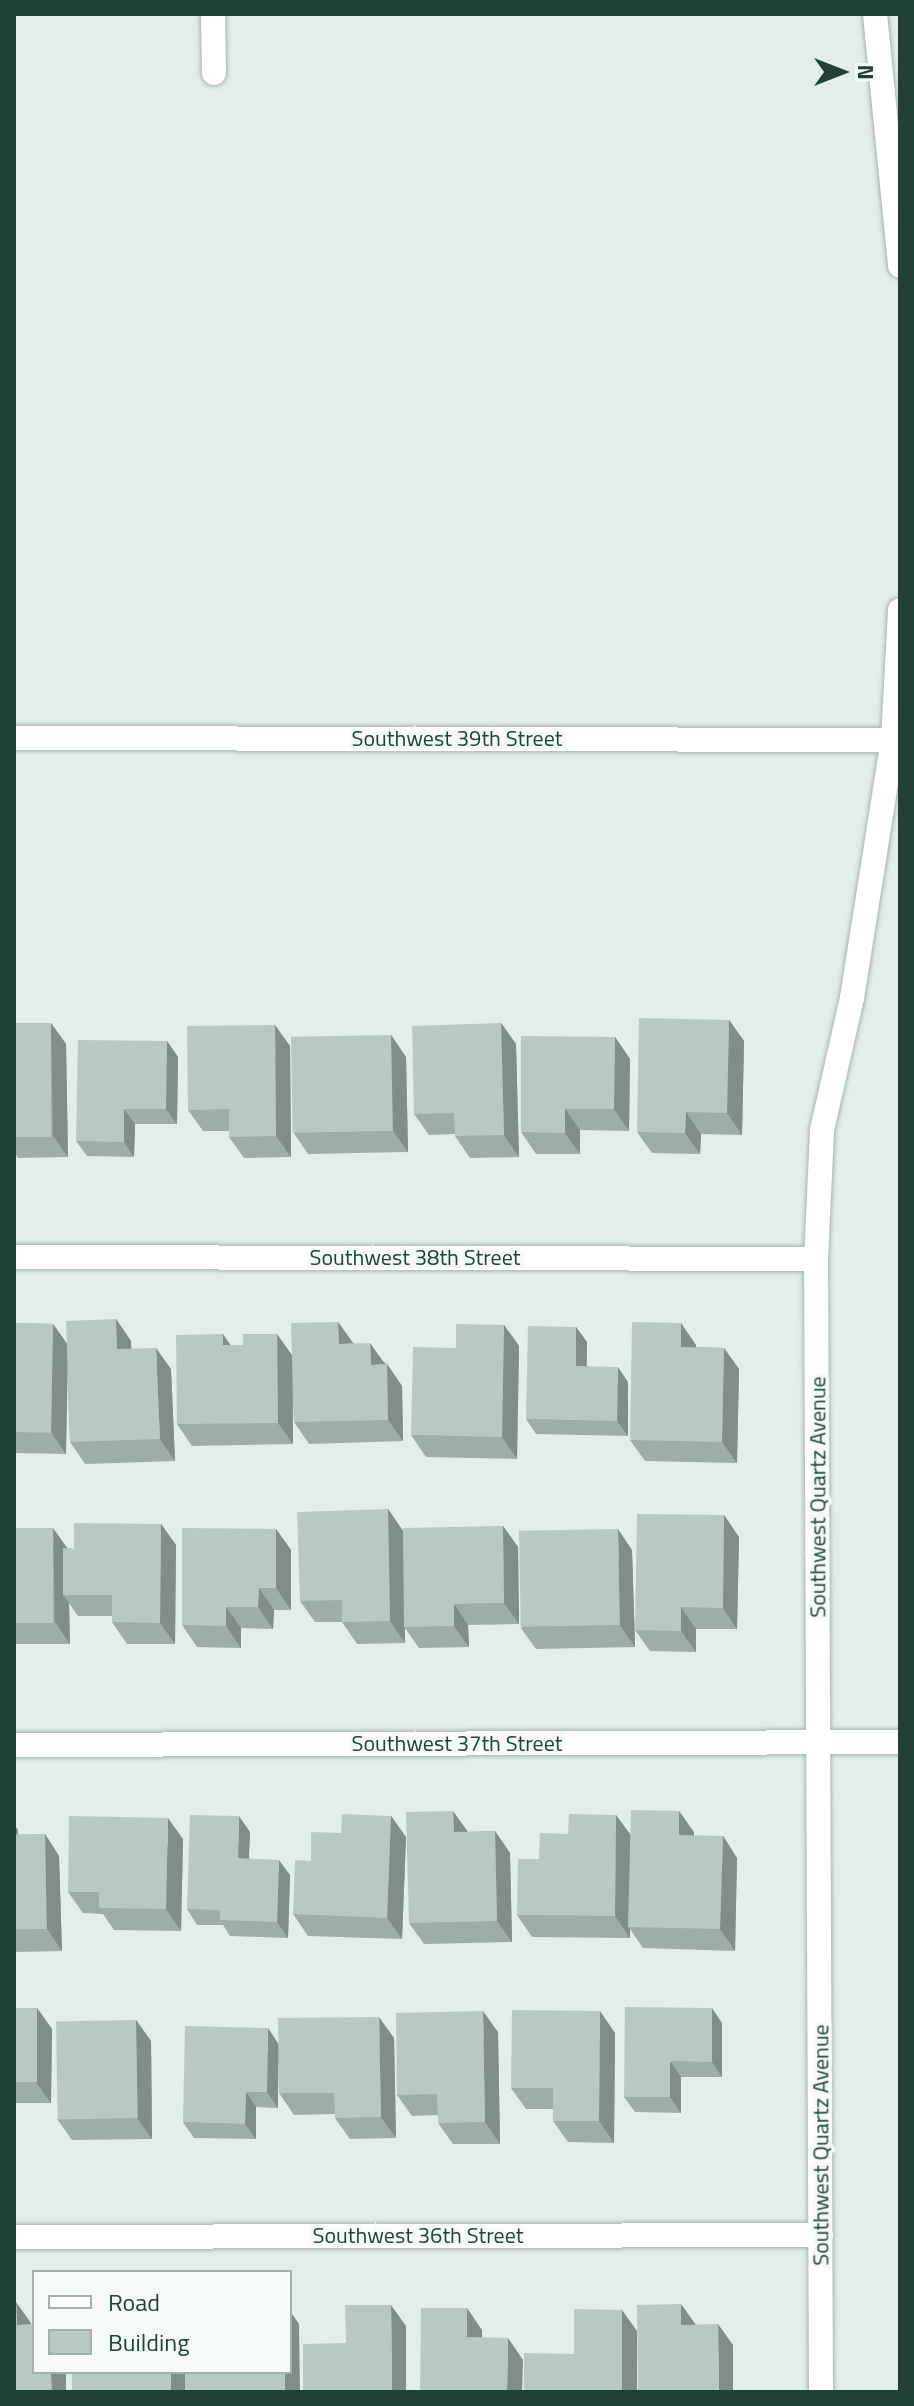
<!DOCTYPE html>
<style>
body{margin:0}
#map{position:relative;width:914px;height:2406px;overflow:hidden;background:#e3eee9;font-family:"Titillium Web",sans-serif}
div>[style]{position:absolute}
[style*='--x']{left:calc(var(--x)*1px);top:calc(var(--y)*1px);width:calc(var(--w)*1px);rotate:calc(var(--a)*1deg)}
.roads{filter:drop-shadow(0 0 2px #a5b7b0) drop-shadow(0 0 2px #a5b7b0)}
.minor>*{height:24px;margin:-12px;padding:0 12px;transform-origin:12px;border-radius:12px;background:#fff}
.tertiary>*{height:24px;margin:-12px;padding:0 12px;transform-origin:12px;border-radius:12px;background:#fff}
.wall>*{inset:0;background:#9eada7}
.shaded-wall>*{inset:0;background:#818d88;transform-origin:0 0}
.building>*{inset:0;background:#b8c9c2;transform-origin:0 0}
span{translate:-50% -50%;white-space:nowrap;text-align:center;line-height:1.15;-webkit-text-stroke:7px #f4faf7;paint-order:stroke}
.street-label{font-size:22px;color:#214138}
.frame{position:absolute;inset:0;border:16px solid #214138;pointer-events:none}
.legend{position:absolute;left:32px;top:2270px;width:260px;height:104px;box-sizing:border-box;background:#f4faf7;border:2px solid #a0b0ab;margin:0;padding:10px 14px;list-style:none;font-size:24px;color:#214138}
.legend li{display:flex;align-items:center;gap:16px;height:40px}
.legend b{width:40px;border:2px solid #a0b0ab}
.north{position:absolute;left:802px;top:32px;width:80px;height:80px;-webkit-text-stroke:6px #f4faf7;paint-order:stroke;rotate:90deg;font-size:22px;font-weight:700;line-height:32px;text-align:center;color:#214138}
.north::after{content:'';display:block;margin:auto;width:28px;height:36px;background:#214138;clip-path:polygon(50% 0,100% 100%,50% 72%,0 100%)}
</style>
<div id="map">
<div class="roads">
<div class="minor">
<div style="--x:213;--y:14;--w:59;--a:89"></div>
<div style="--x:14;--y:738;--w:886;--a:0.13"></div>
<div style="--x:14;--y:1257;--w:802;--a:0.14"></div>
<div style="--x:14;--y:1745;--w:886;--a:-0.19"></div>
<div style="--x:14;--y:2237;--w:807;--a:-0.14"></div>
</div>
<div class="tertiary">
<div style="--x:875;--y:14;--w:253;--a:84.3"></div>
<div style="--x:821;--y:2392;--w:1133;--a:-90.25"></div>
<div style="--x:816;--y:1259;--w:129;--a:-87.3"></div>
<div style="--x:822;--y:1130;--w:135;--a:-77.2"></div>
<div style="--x:852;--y:998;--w:261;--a:-81"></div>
<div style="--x:893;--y:740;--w:130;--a:-86.9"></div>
</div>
</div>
<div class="wall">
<div style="clip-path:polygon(729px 1020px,744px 1041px,742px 1135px,701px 1134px,700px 1154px,652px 1153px,637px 1132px)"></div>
<div style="clip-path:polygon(14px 1023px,51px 1023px,66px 1044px,68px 1157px,18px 1158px,14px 1152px)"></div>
<div style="clip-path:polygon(501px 1023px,516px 1044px,519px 1157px,470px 1158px,455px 1136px,455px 1134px,429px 1135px,414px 1114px)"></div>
<div style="clip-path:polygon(391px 1035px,406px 1057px,408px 1152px,308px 1154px,293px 1132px)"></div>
<div style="clip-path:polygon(615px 1037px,630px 1059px,629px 1131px,580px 1130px,580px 1154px,536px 1154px,521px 1132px)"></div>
<div style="clip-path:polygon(167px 1041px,178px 1057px,177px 1124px,135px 1124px,134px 1157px,87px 1156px,76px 1141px)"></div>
<div style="clip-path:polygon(290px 1046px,291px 1157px,244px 1158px,229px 1137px,229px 1131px,203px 1131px,188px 1110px)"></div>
<div style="clip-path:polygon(116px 1319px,131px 1341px,131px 1348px,171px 1369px,175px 1461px,85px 1464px,70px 1442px,67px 1366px,66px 1454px,14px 1453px,14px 1323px,53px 1324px,67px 1344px)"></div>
<div style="clip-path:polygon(338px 1322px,353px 1343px,387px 1364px,402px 1386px,403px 1441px,309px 1444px,294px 1422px,293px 1383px,293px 1444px,192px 1446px,177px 1424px,230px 1345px,292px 1355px)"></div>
<div style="clip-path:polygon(504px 1325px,519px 1346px,517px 1459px,426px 1457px,411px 1435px,456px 1348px)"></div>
<div style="clip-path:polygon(576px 1327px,587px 1342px,587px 1366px,628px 1382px,628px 1436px,536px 1434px,526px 1419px)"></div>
<div style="clip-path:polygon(696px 1345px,696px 1347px,724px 1348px,739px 1369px,737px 1463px,645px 1461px,630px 1440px)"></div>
<div style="clip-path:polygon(388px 1509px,403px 1531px,503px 1526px,518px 1547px,519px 1624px,468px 1625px,469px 1647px,419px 1648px,405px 1628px,405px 1643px,357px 1644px,342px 1622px,315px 1622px,300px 1601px)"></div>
<div style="clip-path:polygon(724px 1515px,739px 1537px,737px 1629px,696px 1629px,696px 1652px,650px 1651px,635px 1630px)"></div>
<div style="clip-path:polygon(161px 1524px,176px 1545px,175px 1644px,127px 1644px,112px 1622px,112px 1616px,78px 1616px,69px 1603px,70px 1644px,14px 1644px,14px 1528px,68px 1548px,74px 1549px)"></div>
<div style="clip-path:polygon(276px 1529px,291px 1550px,291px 1610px,274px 1610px,273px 1629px,241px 1628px,241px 1648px,197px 1647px,182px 1625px)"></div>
<div style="clip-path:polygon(632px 1550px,635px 1647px,536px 1649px,521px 1628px)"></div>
<div style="clip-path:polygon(453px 1811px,467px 1832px,495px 1831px,510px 1853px,512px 1942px,424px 1944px,409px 1923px)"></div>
<div style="clip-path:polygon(616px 1815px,631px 1835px,694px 1832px,694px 1836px,723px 1836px,737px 1858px,735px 1951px,643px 1948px,630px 1929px,630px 1938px,532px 1937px,517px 1915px,539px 1859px,568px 1834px)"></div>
<div style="clip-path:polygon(391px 1816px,406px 1837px,402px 1939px,308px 1936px,293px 1914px,311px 1861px,341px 1833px)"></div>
<div style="clip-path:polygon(14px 1825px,18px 1830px,18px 1835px,45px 1834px,59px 1856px,62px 1951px,14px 1952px)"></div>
<div style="clip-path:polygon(250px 1832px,249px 1859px,290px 1875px,288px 1938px,230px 1936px,223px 1925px,197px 1925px,187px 1909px)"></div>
<div style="clip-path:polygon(183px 1839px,181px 1931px,114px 1930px,103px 1914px,83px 1913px,68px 1892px)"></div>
<div style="clip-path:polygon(14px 2008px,37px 2008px,52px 2029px,51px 2103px,14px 2103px)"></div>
<div style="clip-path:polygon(136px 2020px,151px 2041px,152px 2139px,72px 2140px,57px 2119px)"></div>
<div style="clip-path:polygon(722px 2023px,722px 2077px,681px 2077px,681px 2113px,635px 2112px,624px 2097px)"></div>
<div style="clip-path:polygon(498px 2032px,500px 2144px,453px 2144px,438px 2123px,438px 2115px,412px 2116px,397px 2095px)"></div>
<div style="clip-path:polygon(615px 2033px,614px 2143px,568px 2142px,553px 2121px,553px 2109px,526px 2109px,511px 2088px)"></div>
<div style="clip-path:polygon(394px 2038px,396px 2138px,350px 2139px,335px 2118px,335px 2114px,294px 2115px,279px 2093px,278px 2059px,278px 2108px,256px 2107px,256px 2139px,194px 2138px,183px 2122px,278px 2043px)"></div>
</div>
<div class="shaded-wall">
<div style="clip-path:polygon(729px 1020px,744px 1041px,742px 1135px,727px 1113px)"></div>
<div style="clip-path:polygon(51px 1023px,66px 1044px,68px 1157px,53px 1136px)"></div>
<div style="clip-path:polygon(501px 1023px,516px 1044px,519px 1157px,504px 1135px)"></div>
<div style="clip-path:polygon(275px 1025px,290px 1046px,291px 1157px,276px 1136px)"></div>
<div style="clip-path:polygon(391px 1035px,406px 1057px,408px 1152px,393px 1131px)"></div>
<div style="clip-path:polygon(615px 1037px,630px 1059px,629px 1131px,614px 1109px)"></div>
<div style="clip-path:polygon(167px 1041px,178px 1057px,177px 1124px,166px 1109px)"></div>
<div style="clip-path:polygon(124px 1109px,135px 1124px,134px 1157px,124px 1142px)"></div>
<div style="clip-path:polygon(565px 1109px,580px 1130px,580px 1154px,565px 1133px)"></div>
<div style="clip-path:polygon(686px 1112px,701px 1134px,700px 1154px,685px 1133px)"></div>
<div style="clip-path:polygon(116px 1319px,131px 1341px,132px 1370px,117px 1349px)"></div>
<div style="clip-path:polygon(338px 1322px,353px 1343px,339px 1344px)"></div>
<div style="clip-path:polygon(681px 1323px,696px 1345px,696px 1368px,681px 1347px)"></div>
<div style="clip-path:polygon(53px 1324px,68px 1345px,66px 1454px,51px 1432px)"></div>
<div style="clip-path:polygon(504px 1325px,519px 1346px,517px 1459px,502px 1437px)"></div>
<div style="clip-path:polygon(576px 1327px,587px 1342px,586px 1381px,576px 1366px)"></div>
<div style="clip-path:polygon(223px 1334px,238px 1356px,223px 1345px)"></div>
<div style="clip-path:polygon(277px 1334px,292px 1355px,293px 1444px,278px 1423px)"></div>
<div style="clip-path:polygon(370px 1343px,385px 1364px,371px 1365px)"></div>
<div style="clip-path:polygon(156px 1348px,171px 1369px,175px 1461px,160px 1439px)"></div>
<div style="clip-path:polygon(724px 1348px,739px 1369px,737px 1463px,722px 1442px)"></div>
<div style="clip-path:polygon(387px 1364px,402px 1386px,403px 1441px,388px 1420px)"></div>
<div style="clip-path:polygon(618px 1367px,628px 1382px,628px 1436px,617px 1421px)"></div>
<div style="clip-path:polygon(388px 1509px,403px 1531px,405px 1643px,390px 1621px)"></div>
<div style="clip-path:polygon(724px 1515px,739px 1537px,737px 1629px,723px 1608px)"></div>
<div style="clip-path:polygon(161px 1524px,176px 1545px,175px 1644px,160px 1623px)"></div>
<div style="clip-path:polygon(503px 1526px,518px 1547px,519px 1624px,504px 1603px)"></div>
<div style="clip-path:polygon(53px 1528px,68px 1549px,63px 1595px,69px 1603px,70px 1644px,55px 1622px)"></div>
<div style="clip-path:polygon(276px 1529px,291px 1550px,291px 1610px,276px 1588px)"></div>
<div style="clip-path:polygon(618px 1529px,632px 1550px,635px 1647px,620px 1625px)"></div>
<div style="clip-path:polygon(259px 1588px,274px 1610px,273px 1629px,258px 1607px)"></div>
<div style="clip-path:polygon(454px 1604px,468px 1625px,469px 1647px,454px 1626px)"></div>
<div style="clip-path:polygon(226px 1607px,241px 1628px,241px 1648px,226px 1626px)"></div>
<div style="clip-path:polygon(681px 1607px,696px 1629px,696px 1652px,681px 1631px)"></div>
<div style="clip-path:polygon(453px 1811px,468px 1832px,454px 1832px)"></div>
<div style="clip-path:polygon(679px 1811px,694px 1832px,694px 1857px,679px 1835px)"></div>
<div style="clip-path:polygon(616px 1815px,631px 1836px,628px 1927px,630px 1929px,630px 1938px,615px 1916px)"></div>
<div style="clip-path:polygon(239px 1816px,250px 1832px,248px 1873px,238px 1858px)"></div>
<div style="clip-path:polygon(391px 1816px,406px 1837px,402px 1939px,387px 1918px)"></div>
<div style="clip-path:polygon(168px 1818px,183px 1839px,181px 1931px,166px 1909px)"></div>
<div style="clip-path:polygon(14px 1825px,18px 1830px,18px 1857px,14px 1851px)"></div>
<div style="clip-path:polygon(495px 1831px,510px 1853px,512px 1942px,497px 1921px)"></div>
<div style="clip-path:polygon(45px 1834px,59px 1856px,62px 1951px,47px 1929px)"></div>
<div style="clip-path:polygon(723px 1836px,737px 1858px,735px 1951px,720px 1929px)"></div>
<div style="clip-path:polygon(279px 1860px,290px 1875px,288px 1938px,277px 1922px)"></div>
<div style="clip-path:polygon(37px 2008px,52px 2029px,51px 2103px,36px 2082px)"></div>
<div style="clip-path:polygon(712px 2008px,722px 2023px,722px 2077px,712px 2062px)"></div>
<div style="clip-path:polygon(483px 2011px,498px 2032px,500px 2144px,485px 2122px)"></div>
<div style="clip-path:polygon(600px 2011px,615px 2033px,614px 2143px,599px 2121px)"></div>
<div style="clip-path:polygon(379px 2017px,394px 2038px,396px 2138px,381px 2117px)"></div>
<div style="clip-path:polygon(136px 2020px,151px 2041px,152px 2139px,137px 2118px)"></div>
<div style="clip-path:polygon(268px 2028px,278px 2043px,278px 2108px,267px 2092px)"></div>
<div style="clip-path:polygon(670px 2061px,681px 2077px,681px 2113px,670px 2097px)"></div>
<div style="clip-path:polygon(246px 2092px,256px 2107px,256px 2139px,245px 2124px)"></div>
<div style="clip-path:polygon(16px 2302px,31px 2323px,32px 2346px,17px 2325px)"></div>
<div style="clip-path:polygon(681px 2304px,696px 2325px,681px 2325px)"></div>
<div style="clip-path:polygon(391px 2305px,406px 2326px,406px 2392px,392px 2392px)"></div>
<div style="clip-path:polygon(467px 2308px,482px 2330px,482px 2359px,467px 2337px)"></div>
<div style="clip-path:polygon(622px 2310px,637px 2331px,637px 2392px,622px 2392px)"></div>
<div style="clip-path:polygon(290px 2311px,299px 2324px,300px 2392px,285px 2392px,285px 2372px,290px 2372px)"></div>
<div style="clip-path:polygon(718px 2324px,733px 2345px,733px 2392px,719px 2392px)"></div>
<div style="clip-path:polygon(508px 2338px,523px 2360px,522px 2392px,507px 2392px)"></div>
<div style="left:51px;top:2372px;width:15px;height:20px"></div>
<div style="left:171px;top:2372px;width:16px;height:20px"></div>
</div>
<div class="building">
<div style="clip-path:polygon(639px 1018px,729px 1020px,727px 1113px,686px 1112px,685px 1133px,637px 1132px)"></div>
<div style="left:14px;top:1023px;width:37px;height:114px"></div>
<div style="clip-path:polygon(501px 1023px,504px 1135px,455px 1136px,454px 1113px,414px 1114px,412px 1026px)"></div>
<div style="clip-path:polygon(275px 1025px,276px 1136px,229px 1137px,229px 1109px,188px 1110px,187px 1026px)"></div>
<div style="left:391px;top:1035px;width:96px;height:100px;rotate:89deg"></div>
<div style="clip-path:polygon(521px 1036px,615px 1037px,614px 1109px,565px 1109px,565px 1133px,521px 1132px)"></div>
<div style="clip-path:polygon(78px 1040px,167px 1041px,166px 1109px,124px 1109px,124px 1142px,76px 1141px)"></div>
<div style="clip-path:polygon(116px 1319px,117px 1349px,156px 1348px,160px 1439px,70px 1442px,66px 1321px)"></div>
<div style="clip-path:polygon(338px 1322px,339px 1344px,370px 1343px,371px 1365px,387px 1364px,388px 1420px,294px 1422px,291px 1323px)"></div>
<div style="clip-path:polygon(632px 1322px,681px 1323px,681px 1347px,724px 1348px,722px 1442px,630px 1440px)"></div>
<div style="left:14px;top:1323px;width:39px;height:109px;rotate:1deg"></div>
<div style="clip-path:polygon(456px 1324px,504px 1325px,502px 1437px,411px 1435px,413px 1347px,456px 1348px)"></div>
<div style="clip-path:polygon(528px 1326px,576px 1327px,576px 1366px,618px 1367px,617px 1421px,526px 1419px)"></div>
<div style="clip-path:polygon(223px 1334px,223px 1345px,243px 1345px,243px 1334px,277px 1334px,278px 1423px,177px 1424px,176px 1335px)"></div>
<div style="clip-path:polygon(388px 1509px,390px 1621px,342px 1622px,342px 1600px,300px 1601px,297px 1512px)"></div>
<div style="clip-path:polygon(637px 1514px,724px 1515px,723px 1608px,681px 1607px,681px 1631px,635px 1630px)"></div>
<div style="clip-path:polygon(74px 1523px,161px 1524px,160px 1623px,112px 1622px,112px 1595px,63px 1595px,63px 1548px,74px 1549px)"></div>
<div style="clip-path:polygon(503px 1526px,504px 1603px,454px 1604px,454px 1626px,404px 1627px,403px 1528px)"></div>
<div style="left:14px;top:1528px;width:39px;height:95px"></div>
<div style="clip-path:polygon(182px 1528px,276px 1529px,276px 1588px,259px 1588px,258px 1607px,226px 1607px,226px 1626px,182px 1625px)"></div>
<div style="left:618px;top:1529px;width:96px;height:99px;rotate:89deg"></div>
<div style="clip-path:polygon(631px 1810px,679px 1811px,679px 1835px,723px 1836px,720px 1929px,628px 1927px)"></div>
<div style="clip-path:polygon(453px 1811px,454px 1832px,495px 1831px,497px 1921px,409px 1923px,406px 1812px)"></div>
<div style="clip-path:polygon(342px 1814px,391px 1816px,387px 1918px,293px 1914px,295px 1860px,311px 1861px,311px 1832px,341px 1833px)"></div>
<div style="clip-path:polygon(569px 1814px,616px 1815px,615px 1916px,517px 1915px,518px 1859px,539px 1859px,540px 1833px,568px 1834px)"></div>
<div style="clip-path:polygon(190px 1815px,239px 1816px,238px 1858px,279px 1860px,277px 1922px,220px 1920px,220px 1910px,187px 1909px)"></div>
<div style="clip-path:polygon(69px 1816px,168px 1818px,166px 1909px,99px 1908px,99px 1892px,68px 1892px)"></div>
<div style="left:45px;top:1834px;width:95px;height:31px;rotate:89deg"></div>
<div style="clip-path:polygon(625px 2007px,712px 2008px,712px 2062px,670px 2061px,670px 2097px,624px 2097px)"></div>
<div style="left:14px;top:2008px;width:23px;height:74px"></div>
<div style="clip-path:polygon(512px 2010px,600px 2011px,599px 2121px,553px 2121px,553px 2088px,511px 2088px)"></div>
<div style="clip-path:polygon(483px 2011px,485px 2122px,438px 2123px,437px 2094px,397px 2095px,396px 2013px)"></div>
<div style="clip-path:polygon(379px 2017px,381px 2117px,335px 2118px,334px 2093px,279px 2093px,278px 2018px)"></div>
<div style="left:136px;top:2020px;width:98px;height:80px;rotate:89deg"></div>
<div style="clip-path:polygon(185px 2026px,268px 2028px,267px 2092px,246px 2092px,245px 2124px,183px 2122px)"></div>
<div style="clip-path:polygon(14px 2302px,16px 2302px,17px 2325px,34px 2324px,34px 2372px,51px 2372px,52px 2392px,14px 2392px)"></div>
<div style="clip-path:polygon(681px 2304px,681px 2325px,718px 2324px,719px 2392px,638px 2392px,637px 2305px)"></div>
<div style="clip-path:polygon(345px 2305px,391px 2305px,392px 2392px,303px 2392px,303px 2344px,346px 2343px)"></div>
<div style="clip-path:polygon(421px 2308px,467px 2308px,467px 2337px,508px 2338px,507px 2392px,420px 2392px)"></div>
<div style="clip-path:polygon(574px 2309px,622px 2310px,622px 2392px,524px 2392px,524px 2353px,574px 2354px)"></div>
<div style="left:72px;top:2372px;width:99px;height:20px"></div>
<div style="left:185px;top:2372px;width:100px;height:20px"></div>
</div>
<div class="street-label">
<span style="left:457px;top:739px">Southwest 39th Street</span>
<span style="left:415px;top:1258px">Southwest 38th Street</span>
<span style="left:818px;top:1497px;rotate:-90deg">Southwest Quartz Avenue</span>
<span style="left:457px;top:1744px">Southwest 37th Street</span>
<span style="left:821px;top:2145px;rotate:-90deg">Southwest Quartz Avenue</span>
<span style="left:418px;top:2236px">Southwest 36th Street</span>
</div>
<div class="frame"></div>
<ul class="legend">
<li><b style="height:10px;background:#fff"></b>Road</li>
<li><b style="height:22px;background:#b8c9c2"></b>Building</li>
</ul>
<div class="north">N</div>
</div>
